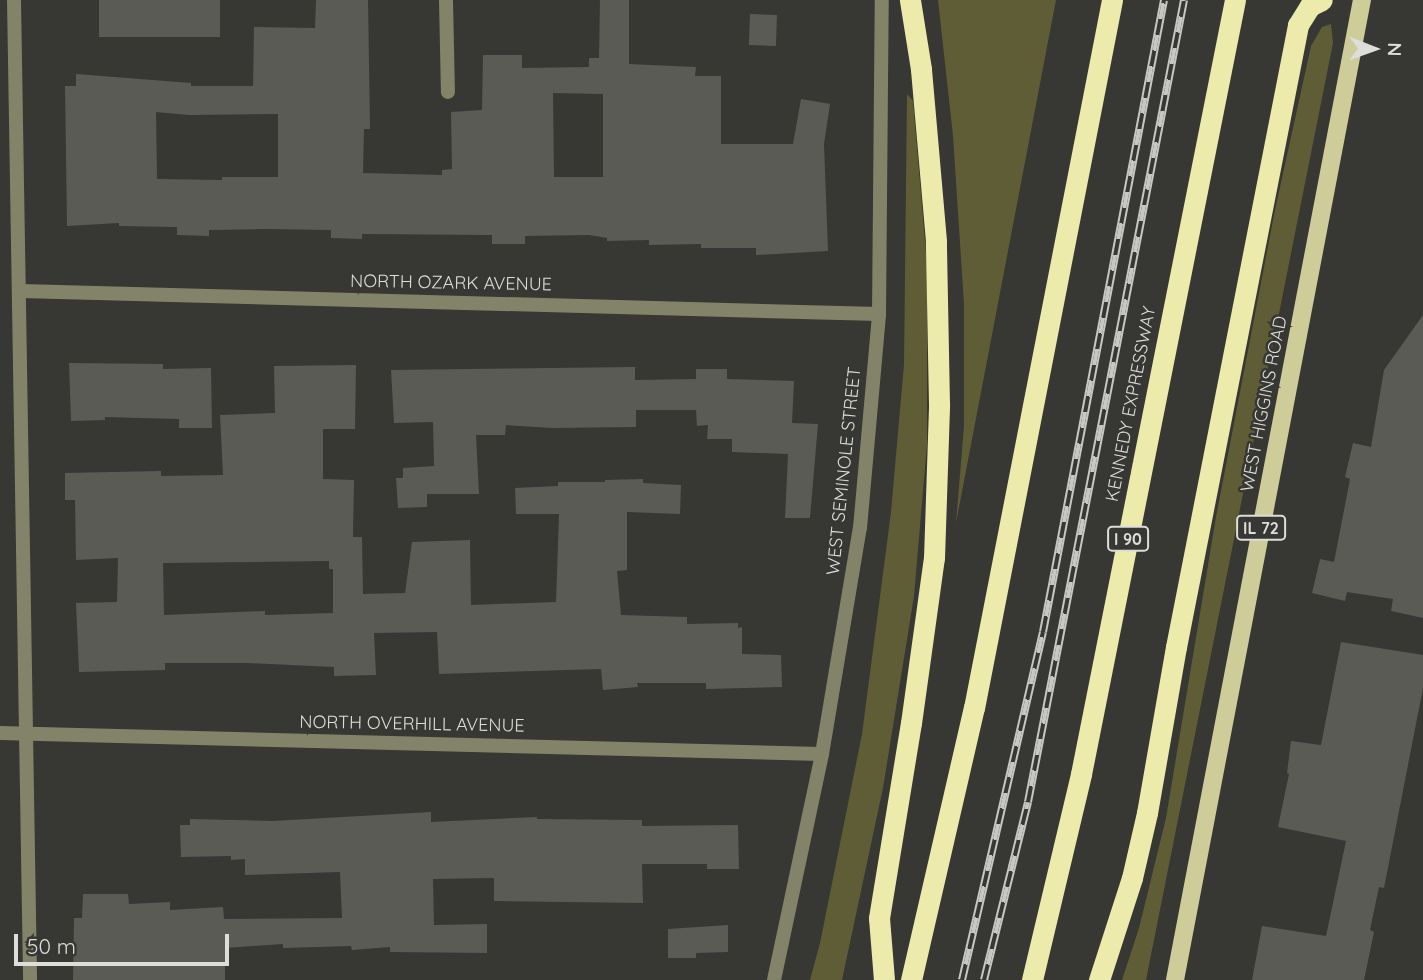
<!DOCTYPE html>
<style>
body{margin:0}
#map{position:relative;width:1423px;height:980px;overflow:hidden;background:#373733;font-family:Quicksand,sans-serif}
div>[style]{position:absolute}
[style*='--x']{left:calc(var(--x)*1px);top:calc(var(--y)*1px);width:calc(var(--w)*1px);rotate:calc(var(--a)*1deg)}
.green>*{inset:0;background:#5e5d36}
.building>*{inset:0;background:#5b5b56;transform-origin:0 0}
.minor>*{height:14px;margin:-7px;padding:0 7px;transform-origin:7px;border-radius:7px;background:#838369}
.tertiary>*{height:14px;margin:-7px;padding:0 7px;transform-origin:7px;border-radius:7px;background:#838369}
.primary>*{height:18px;margin:-9px;padding:0 9px;transform-origin:9px;border-radius:9px;background:#cecd99}
.motorway>*{height:21px;margin:-10.5px;padding:0 10.5px;transform-origin:10.5px;border-radius:10.5px;background:#ecebac}
.rail>*{height:8px;margin-top:-4px;transform-origin:0;background:repeating-linear-gradient(90deg,#373733 0 16px,#c7c7c4 0 32px);box-sizing:border-box;border-block:2px solid #c7c7c4}
span{translate:-50% -50%;white-space:nowrap;text-align:center;line-height:1.15;-webkit-text-stroke:5px #373733;paint-order:stroke}
.shield-label span{padding:2px 5px;background:#373733;border:2px solid;border-radius:5px;-webkit-text-stroke-width:0}
.shield-label{font-size:16px;color:#ddddda;font-weight:700}
.street-label{font-size:18px;color:#ddddda}
.north{position:absolute;left:1339px;top:14px;width:70px;height:70px;-webkit-text-stroke:5px #373733;paint-order:stroke;rotate:91deg;font-size:19px;font-weight:700;line-height:28px;text-align:center;color:#ddddda}
.north::after{content:'';display:block;margin:auto;width:24px;height:32px;background:#ddddda;clip-path:polygon(50% 0,100% 100%,50% 72%,0 100%)}
.scale{position:absolute;left:14px;top:934px;width:215px;height:32px;box-sizing:border-box;border:4px solid #ddddda;border-top:0;padding-left:9px;font-size:21px;line-height:24px;white-space:nowrap;color:#ddddda;-webkit-text-stroke:5px #373733;paint-order:stroke}
</style>
<div id="map">
<div class="green">
<div style="clip-path:polygon(938px 0,1056px 0,956px 523px,964px 426px,964px 304px,953px 136px)"></div>
<div style="clip-path:polygon(1331px 24px,1333px 43px,1146px 980px,1122px 980px,1139px 928px,1166px 818px,1216px 517px,1275px 210px,1311px 46px,1322px 27px)"></div>
<div style="clip-path:polygon(907px 94px,913px 101px,927px 265px,927px 445px,914px 596px,883px 788px,842px 980px,810px 980px,820px 943px,862px 734px,891px 512px,904px 364px)"></div>
</div>
<div class="building">
<div style="left:99px;top:0;width:121px;height:37px"></div>
<div style="clip-path:polygon(evenodd,316px 0,368px 0,370px 129px,364px 129px,363px 173px,442px 175px,442px 170px,452px 169px,451px 112px,482px 110px,483px 55px,522px 55px,522px 68px,589px 67px,589px 58px,599px 58px,600px 0,629px 0,629px 64px,696px 67px,695px 76px,721px 76px,721px 144px,793px 144px,801px 99px,830px 104px,824px 144px,828px 251px,756px 255px,756px 248px,701px 248px,701px 244px,649px 245px,649px 240px,607px 241px,607px 238px,589px 235px,525px 236px,525px 244px,492px 244px,492px 235px,362px 234px,362px 239px,331px 238px,331px 230px,265px 229px,209px 230px,209px 236px,177px 235px,177px 227px,119px 226px,119px 223px,67px 226px,65px 86px,76px 86px,76px 74px,191px 83px,191px 86px,253px 86px,254px 27px,315px 28px,316px 0,553px 93px,603px 94px,603px 177px,554px 177px,553px 93px,316px 0,156px 112px,189px 115px,278px 114px,278px 177px,222px 177px,222px 180px,157px 179px,156px 112px)"></div>
<div style="left:750px;top:14px;width:27px;height:31px;rotate:2deg"></div>
<div style="clip-path:polygon(1423px 315px,1423px 618px,1391px 611px,1393px 599px,1347px 592px,1345px 601px,1312px 593px,1320px 559px,1334px 562px,1350px 479px,1345px 477px,1353px 443px,1371px 447px,1384px 370px)"></div>
<div style="clip-path:polygon(69px 363px,163px 364px,163px 369px,211px 368px,212px 428px,179px 428px,179px 419px,105px 417px,105px 420px,71px 421px)"></div>
<div style="clip-path:polygon(evenodd,356px 365px,355px 429px,323px 429px,323px 479px,354px 480px,353px 537px,362px 537px,363px 594px,405px 593px,412px 542px,470px 540px,471px 605px,556px 602px,559px 514px,516px 514px,515px 488px,558px 486px,558px 482px,605px 482px,605px 480px,643px 479px,643px 483px,681px 485px,680px 514px,627px 512px,627px 570px,617px 571px,621px 615px,687px 617px,687px 624px,738px 623px,738px 628px,742px 627px,742px 654px,781px 655px,782px 687px,706px 689px,706px 683px,637px 683px,638px 687px,603px 690px,601px 669px,439px 674px,437px 632px,374px 633px,376px 675px,334px 676px,334px 667px,247px 663px,165px 663px,165px 670px,79px 672px,76px 603px,117px 602px,118px 558px,76px 560px,75px 500px,65px 500px,65px 473px,161px 471px,161px 476px,223px 475px,220px 415px,275px 413px,274px 366px,356px 365px,329px 561px,329px 569px,333px 569px,333px 613px,265px 615px,265px 611px,164px 615px,163px 563px,329px 561px)"></div>
<div style="clip-path:polygon(635px 367px,635px 380px,696px 379px,696px 369px,727px 369px,727px 379px,794px 381px,792px 423px,818px 424px,810px 518px,785px 518px,788px 454px,732px 452px,732px 439px,707px 439px,708px 425px,697px 426px,696px 410px,636px 410px,636px 427px,552px 428px,506px 425px,505px 435px,476px 435px,479px 494px,427px 494px,427px 507px,398px 508px,396px 478px,403px 478px,403px 468px,434px 466px,433px 422px,394px 423px,391px 370px)"></div>
<div style="clip-path:polygon(1341px 642px,1423px 655px,1423px 688px,1384px 888px,1379px 887px,1370px 930px,1374px 932px,1364px 980px,1252px 980px,1262px 926px,1326px 936px,1346px 841px,1278px 827px,1289px 774px,1287px 773px,1291px 741px,1321px 745px)"></div>
<div style="clip-path:polygon(431px 812px,431px 822px,537px 817px,537px 819px,642px 820px,642px 826px,738px 825px,739px 869px,707px 869px,707px 864px,642px 864px,643px 903px,494px 901px,494px 878px,433px 879px,434px 925px,487px 924px,487px 953px,390px 952px,390px 947px,352px 950px,351px 946px,283px 948px,283px 944px,225px 948px,225px 980px,73px 980px,74px 918px,82px 918px,83px 894px,128px 894px,129px 904px,170px 902px,170px 910px,223px 907px,224px 919px,342px 918px,340px 872px,245px 875px,245px 859px,231px 860px,231px 856px,181px 857px,180px 825px,190px 825px,190px 819px,272px 821px)"></div>
<div style="clip-path:polygon(728px 925px,728px 952px,696px 953px,696px 958px,668px 958px,668px 929px)"></div>
</div>
<div class="minor">
<div style="--x:14;--y:0;--w:980;--a:89.06"></div>
<div style="--x:446;--y:0;--w:92;--a:88.8"></div>
<div style="--x:21;--y:291;--w:858;--a:1.54"></div>
<div style="--x:0;--y:733;--w:822;--a:1.46"></div>
</div>
<div class="tertiary">
<div style="--x:774;--y:980;--w:231;--a:-78"></div>
<div style="--x:822;--y:754;--w:229;--a:-80.5"></div>
<div style="--x:860;--y:528;--w:215;--a:-84.9"></div>
<div style="--x:879;--y:314;--w:314;--a:-89.5"></div>
</div>
<div class="primary">
<div style="--x:1175;--y:980;--w:998;--a:-79.2"></div>
</div>
<div class="motorway">
<div style="--x:884;--y:980;--w:62;--a:-94.6"></div>
<div style="--x:879;--y:918;--w:198;--a:-80.7"></div>
<div style="--x:911;--y:723;--w:167;--a:-82.1"></div>
<div style="--x:934;--y:558;--w:154;--a:-88.1"></div>
<div style="--x:939;--y:404;--w:163;--a:-91.1"></div>
<div style="--x:936;--y:241;--w:173;--a:-95"></div>
<div style="--x:921;--y:69;--w:70;--a:-99.1"></div>
<div style="--x:911;--y:980;--w:279;--a:-77"></div>
<div style="--x:974;--y:708;--w:721;--a:-78.97"></div>
<div style="--x:1032;--y:980;--w:212;--a:-76.6"></div>
<div style="--x:1081;--y:774;--w:789;--a:-78.75"></div>
<div style="--x:1099;--y:980;--w:107;--a:-72.1"></div>
<div style="--x:1132;--y:878;--w:67;--a:-77"></div>
<div style="--x:1147;--y:813;--w:169;--a:-80.1"></div>
<div style="--x:1176;--y:647;--w:634;--a:-78.9"></div>
<div style="--x:1298;--y:25;--w:22;--a:-58"></div>
<div style="--x:1310;--y:6;--w:13;--a:-27"></div>
</div>
<div class="rail">
<div style="--x:962;--y:980;--w:357;--a:-76.9"></div>
<div style="--x:1043;--y:632;--w:643;--a:-79.16"></div>
<div style="--x:984;--y:980;--w:183;--a:-76.1"></div>
<div style="--x:1028;--y:802;--w:817;--a:-78.99"></div>
</div>
<div class="shield-label">
<span style="left:1261px;top:528px">IL 72</span>
<span style="left:1128px;top:539px">I 90</span>
</div>
<div class="street-label">
<span style="left:451px;top:283px;rotate:1deg">NORTH OZARK AVENUE</span>
<span style="left:1131px;top:404px;rotate:-79deg">KENNEDY EXPRESSWAY</span>
<span style="left:1264px;top:404px;rotate:-79deg">WEST HIGGINS ROAD</span>
<span style="left:844px;top:471px;rotate:-84deg">WEST SEMINOLE STREET</span>
<span style="left:412px;top:724px;rotate:1deg">NORTH OVERHILL AVENUE</span>
</div>
<div class="north">N</div>
<div class="scale">50 m</div>
</div>
